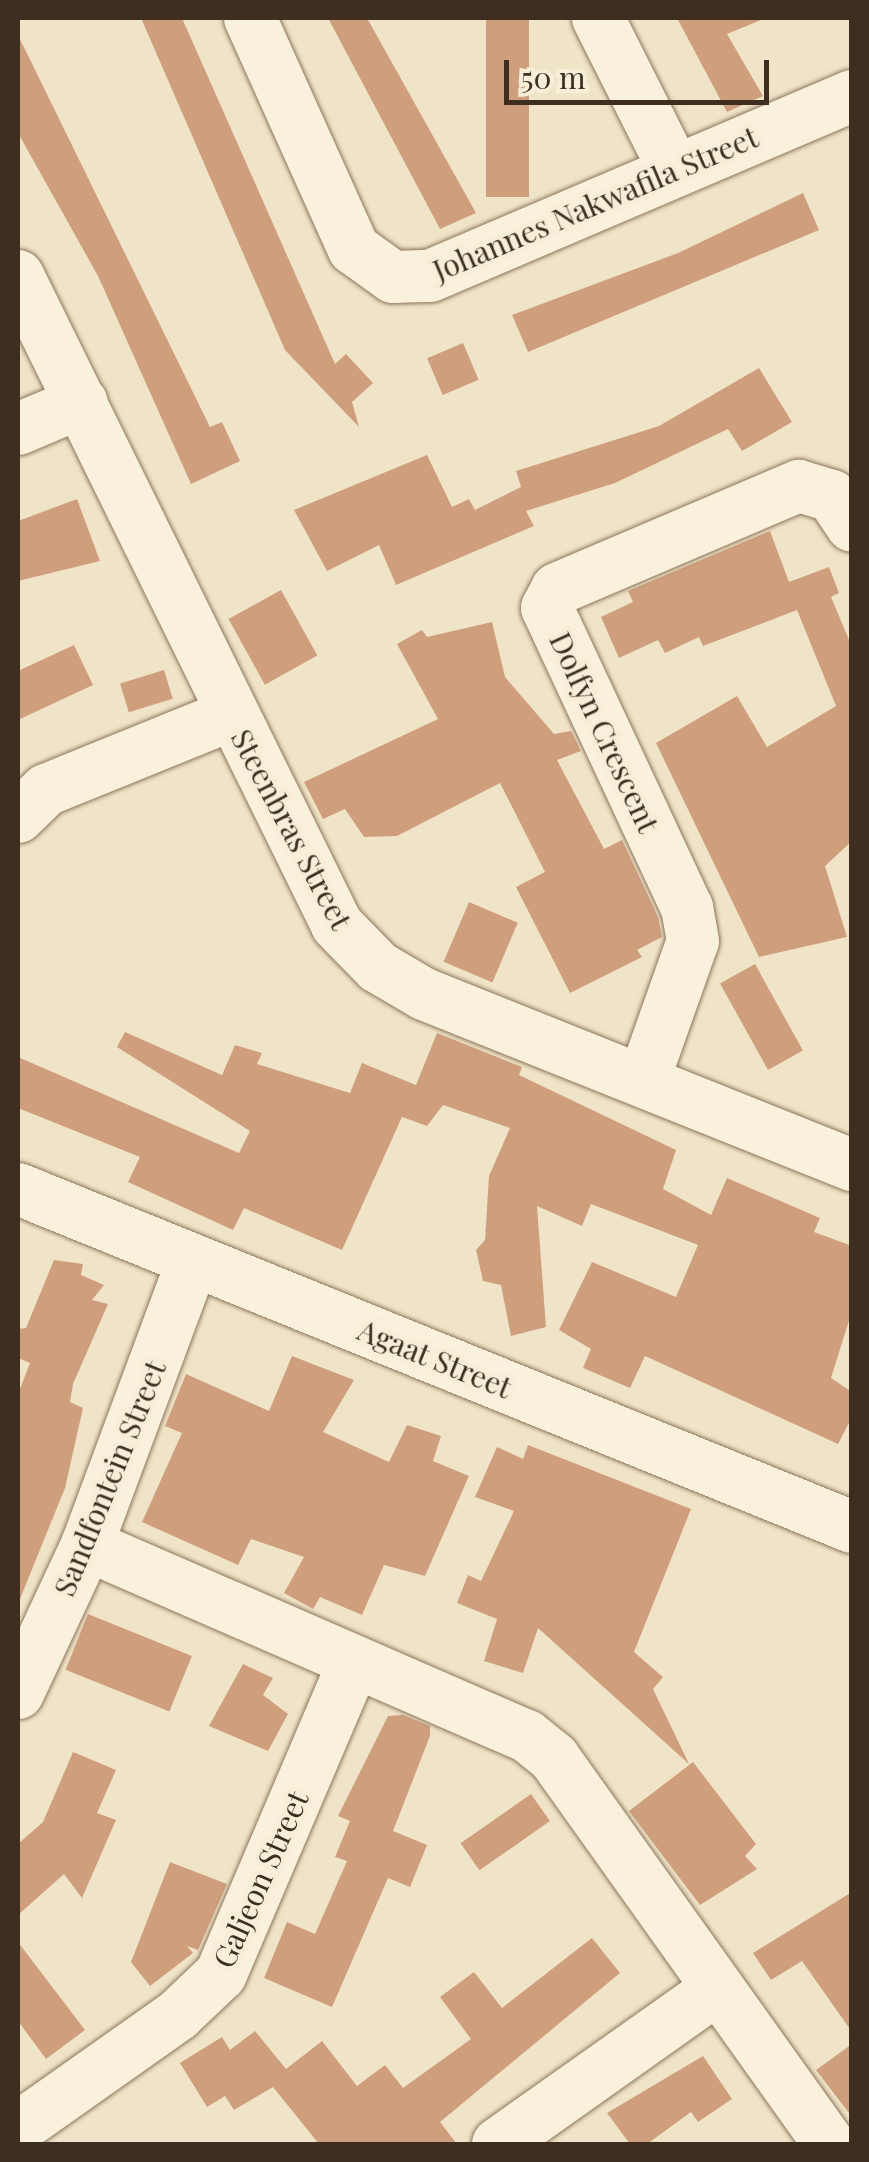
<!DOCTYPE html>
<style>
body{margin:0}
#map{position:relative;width:869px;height:2162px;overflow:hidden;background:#f0e4c8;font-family:"Playfair Display",serif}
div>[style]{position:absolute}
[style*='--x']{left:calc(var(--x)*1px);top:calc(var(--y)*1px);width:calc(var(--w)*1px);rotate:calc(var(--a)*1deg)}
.building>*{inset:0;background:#cf9f7d;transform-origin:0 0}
.roads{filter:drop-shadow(0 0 2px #8d765c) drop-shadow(0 0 2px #8d765c)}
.minor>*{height:52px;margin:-26px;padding:0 26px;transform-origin:26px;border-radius:26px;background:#faf1dc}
span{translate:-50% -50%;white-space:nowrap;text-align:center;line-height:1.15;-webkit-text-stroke:9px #f7eed8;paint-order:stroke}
.street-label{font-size:30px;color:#3d2e20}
.frame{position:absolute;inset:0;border:20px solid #3d2e20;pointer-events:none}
.scale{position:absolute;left:504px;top:60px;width:265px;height:45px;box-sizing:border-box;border:5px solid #3d2e20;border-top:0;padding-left:12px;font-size:30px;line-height:35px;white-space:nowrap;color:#3d2e20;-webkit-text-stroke:8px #f7eed8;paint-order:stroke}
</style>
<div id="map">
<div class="building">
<div style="clip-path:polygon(141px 18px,182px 18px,335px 364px,346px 354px,373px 383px,352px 402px,359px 427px,285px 350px)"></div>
<div style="clip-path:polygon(328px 18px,367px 18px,476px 213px,440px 229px)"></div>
<div style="left:486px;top:18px;width:43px;height:179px"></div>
<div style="clip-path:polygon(677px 18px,766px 18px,727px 34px,763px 96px,727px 112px)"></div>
<div style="clip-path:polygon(18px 35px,210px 427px,222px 422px,240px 461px,191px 484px,98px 276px,18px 133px)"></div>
<div style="clip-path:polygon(803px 193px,819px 230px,528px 352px,512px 315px,678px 253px)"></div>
<div style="left:463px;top:343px;width:40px;height:39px;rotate:67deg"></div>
<div style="clip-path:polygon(759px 368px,792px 422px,742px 451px,728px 429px,615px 483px,526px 511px,534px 526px,396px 585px,379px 545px,327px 571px,294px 510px,427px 455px,452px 507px,469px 499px,475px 510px,521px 487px,516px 471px,659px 426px)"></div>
<div style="clip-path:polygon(77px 499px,100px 561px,18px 581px,18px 521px)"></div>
<div style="clip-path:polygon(770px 531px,789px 582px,829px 567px,839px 593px,831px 597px,852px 647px,852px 841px,825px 866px,847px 937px,759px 957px,656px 743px,737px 696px,767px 747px,836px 706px,797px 610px,703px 646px,699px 637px,665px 653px,658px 640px,619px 658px,601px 617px,633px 602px,628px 591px)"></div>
<div style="left:281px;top:590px;width:75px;height:60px;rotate:61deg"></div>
<div style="clip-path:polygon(492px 622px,505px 677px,554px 734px,571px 731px,581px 751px,557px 760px,604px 849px,622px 840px,658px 917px,662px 937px,637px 950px,642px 957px,570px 993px,516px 887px,545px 872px,500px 783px,397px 836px,364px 837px,345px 809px,323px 819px,304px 782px,438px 719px,397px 644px,422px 630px,427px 637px)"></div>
<div style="clip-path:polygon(74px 645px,93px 685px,18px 720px,18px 671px)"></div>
<div style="left:164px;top:670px;width:30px;height:46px;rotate:73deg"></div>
<div style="left:469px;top:902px;width:53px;height:65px;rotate:23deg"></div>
<div style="left:755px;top:964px;width:99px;height:40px;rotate:61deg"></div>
<div style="clip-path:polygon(125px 1032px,222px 1075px,235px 1045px,262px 1053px,257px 1064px,350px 1093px,362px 1063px,416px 1085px,437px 1033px,522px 1067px,519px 1075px,676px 1150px,663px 1189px,711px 1215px,727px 1178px,820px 1218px,814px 1232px,852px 1246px,852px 1311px,831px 1378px,852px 1392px,852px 1417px,838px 1444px,645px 1356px,630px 1388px,583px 1368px,591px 1349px,559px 1330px,592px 1262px,676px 1297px,698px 1245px,591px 1204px,582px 1226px,537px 1206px,546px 1327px,511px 1336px,501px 1285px,483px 1281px,476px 1250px,485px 1240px,489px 1176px,510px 1128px,443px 1105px,427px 1126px,402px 1117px,342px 1250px,244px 1208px,233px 1230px,128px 1182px,140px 1157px,18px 1108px,18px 1057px,239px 1153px,250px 1131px,117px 1047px)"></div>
<div style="clip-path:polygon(54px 1260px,83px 1264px,81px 1275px,104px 1285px,92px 1300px,108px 1304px,73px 1384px,70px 1402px,83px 1408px,65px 1488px,20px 1599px,18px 1394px,30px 1363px,18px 1358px,18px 1329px,26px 1328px)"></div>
<div style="clip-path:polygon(292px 1356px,354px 1380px,323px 1432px,389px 1462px,407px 1425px,441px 1436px,433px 1461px,469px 1476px,425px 1576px,384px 1565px,362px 1615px,320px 1597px,313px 1609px,284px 1593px,304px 1557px,251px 1539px,238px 1565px,142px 1522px,182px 1433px,165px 1426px,186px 1374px,269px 1411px)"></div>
<div style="clip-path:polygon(528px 1445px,691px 1509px,634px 1652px,663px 1677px,653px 1689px,689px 1764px,538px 1628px,523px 1673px,484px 1661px,497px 1619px,457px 1603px,468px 1575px,481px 1581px,514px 1511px,475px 1497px,497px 1447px,523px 1459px)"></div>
<div style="left:88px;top:1614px;width:112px;height:60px;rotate:22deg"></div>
<div style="clip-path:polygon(243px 1664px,273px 1678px,263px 1695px,288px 1714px,268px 1751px,209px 1726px)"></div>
<div style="clip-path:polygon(403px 1715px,430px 1726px,430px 1736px,393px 1831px,427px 1845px,410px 1887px,388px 1878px,332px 2007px,264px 1978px,287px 1922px,315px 1934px,347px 1861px,335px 1857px,350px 1821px,338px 1816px,388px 1716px)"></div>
<div style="clip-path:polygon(73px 1752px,116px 1770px,97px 1813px,116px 1820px,82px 1898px,64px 1874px,18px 1915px,18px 1844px,43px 1822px)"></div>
<div style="clip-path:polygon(693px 1762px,756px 1844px,745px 1856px,757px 1869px,700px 1905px,629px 1811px)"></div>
<div style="left:531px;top:1794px;width:33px;height:86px;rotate:55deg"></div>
<div style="clip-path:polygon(170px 1862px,227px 1884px,198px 1950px,187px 1946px,193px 1953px,150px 1986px,131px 1962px)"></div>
<div style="clip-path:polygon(852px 1892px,852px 2032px,802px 1961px,771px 1980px,753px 1953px)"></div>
<div style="clip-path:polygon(592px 1938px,620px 1973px,440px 2122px,457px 2144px,319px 2144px,273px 2087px,234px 2110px,225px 2096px,207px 2107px,180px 2063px,222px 2037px,230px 2050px,255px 2031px,286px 2069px,322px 2041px,357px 2086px,385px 2065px,403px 2088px,471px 2039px,440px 1997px,474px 1972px,502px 2008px)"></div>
<div style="clip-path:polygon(18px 1942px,85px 2030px,46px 2059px,18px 2021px)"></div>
<div style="clip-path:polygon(852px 2044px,852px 2117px,816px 2070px)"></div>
<div style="clip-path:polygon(703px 2056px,732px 2099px,698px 2122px,691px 2112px,647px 2144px,630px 2144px,607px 2113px)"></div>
</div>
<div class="roads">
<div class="minor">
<div style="--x:250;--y:18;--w:253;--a:65.8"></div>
<div style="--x:354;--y:249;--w:48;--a:35.7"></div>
<div style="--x:393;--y:277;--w:37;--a:-2"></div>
<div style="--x:430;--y:276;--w:459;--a:-23.1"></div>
<div style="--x:598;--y:18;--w:169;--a:63.3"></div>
<div style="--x:18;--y:276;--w:723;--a:63.82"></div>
<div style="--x:337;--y:925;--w:59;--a:45.7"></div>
<div style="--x:378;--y:967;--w:53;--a:30.4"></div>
<div style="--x:424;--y:994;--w:461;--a:21.8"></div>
<div style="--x:18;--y:429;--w:69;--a:-22.9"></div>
<div style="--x:18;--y:817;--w:39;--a:-44"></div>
<div style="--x:46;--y:790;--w:200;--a:-22.1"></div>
<div style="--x:644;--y:1079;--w:146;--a:-70.5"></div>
<div style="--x:693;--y:941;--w:34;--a:-100"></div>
<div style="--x:687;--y:908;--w:331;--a:-115"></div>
<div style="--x:547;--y:608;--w:21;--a:-62"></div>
<div style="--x:557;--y:589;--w:263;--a:-23.1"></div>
<div style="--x:799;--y:486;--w:34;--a:17"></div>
<div style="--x:832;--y:496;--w:36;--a:56"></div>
<div style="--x:18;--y:1189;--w:900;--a:22.06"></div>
<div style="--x:87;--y:1545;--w:480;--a:23.5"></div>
<div style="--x:527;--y:1736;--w:35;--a:39"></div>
<div style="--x:554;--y:1758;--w:474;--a:54.5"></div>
<div style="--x:18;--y:1693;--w:163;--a:-65"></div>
<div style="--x:87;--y:1545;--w:304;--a:-69.6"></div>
<div style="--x:18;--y:2128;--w:196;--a:-35.2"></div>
<div style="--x:178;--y:2015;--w:59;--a:-43.6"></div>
<div style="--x:221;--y:1974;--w:339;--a:-66.9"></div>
<div style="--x:498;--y:2144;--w:268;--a:-35.3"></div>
</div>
</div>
<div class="street-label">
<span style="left:595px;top:203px;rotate:-23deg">Johannes Nakwafila Street</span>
<span style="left:605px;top:732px;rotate:65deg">Dolfyn Crescent</span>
<span style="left:292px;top:829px;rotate:62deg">Steenbras Street</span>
<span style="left:435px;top:1358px;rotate:22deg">Agaat Street</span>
<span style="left:109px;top:1478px;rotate:-68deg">Sandfontein Street</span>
<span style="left:260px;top:1879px;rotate:-66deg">Galjeon Street</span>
</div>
<div class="frame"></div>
<div class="scale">50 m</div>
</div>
